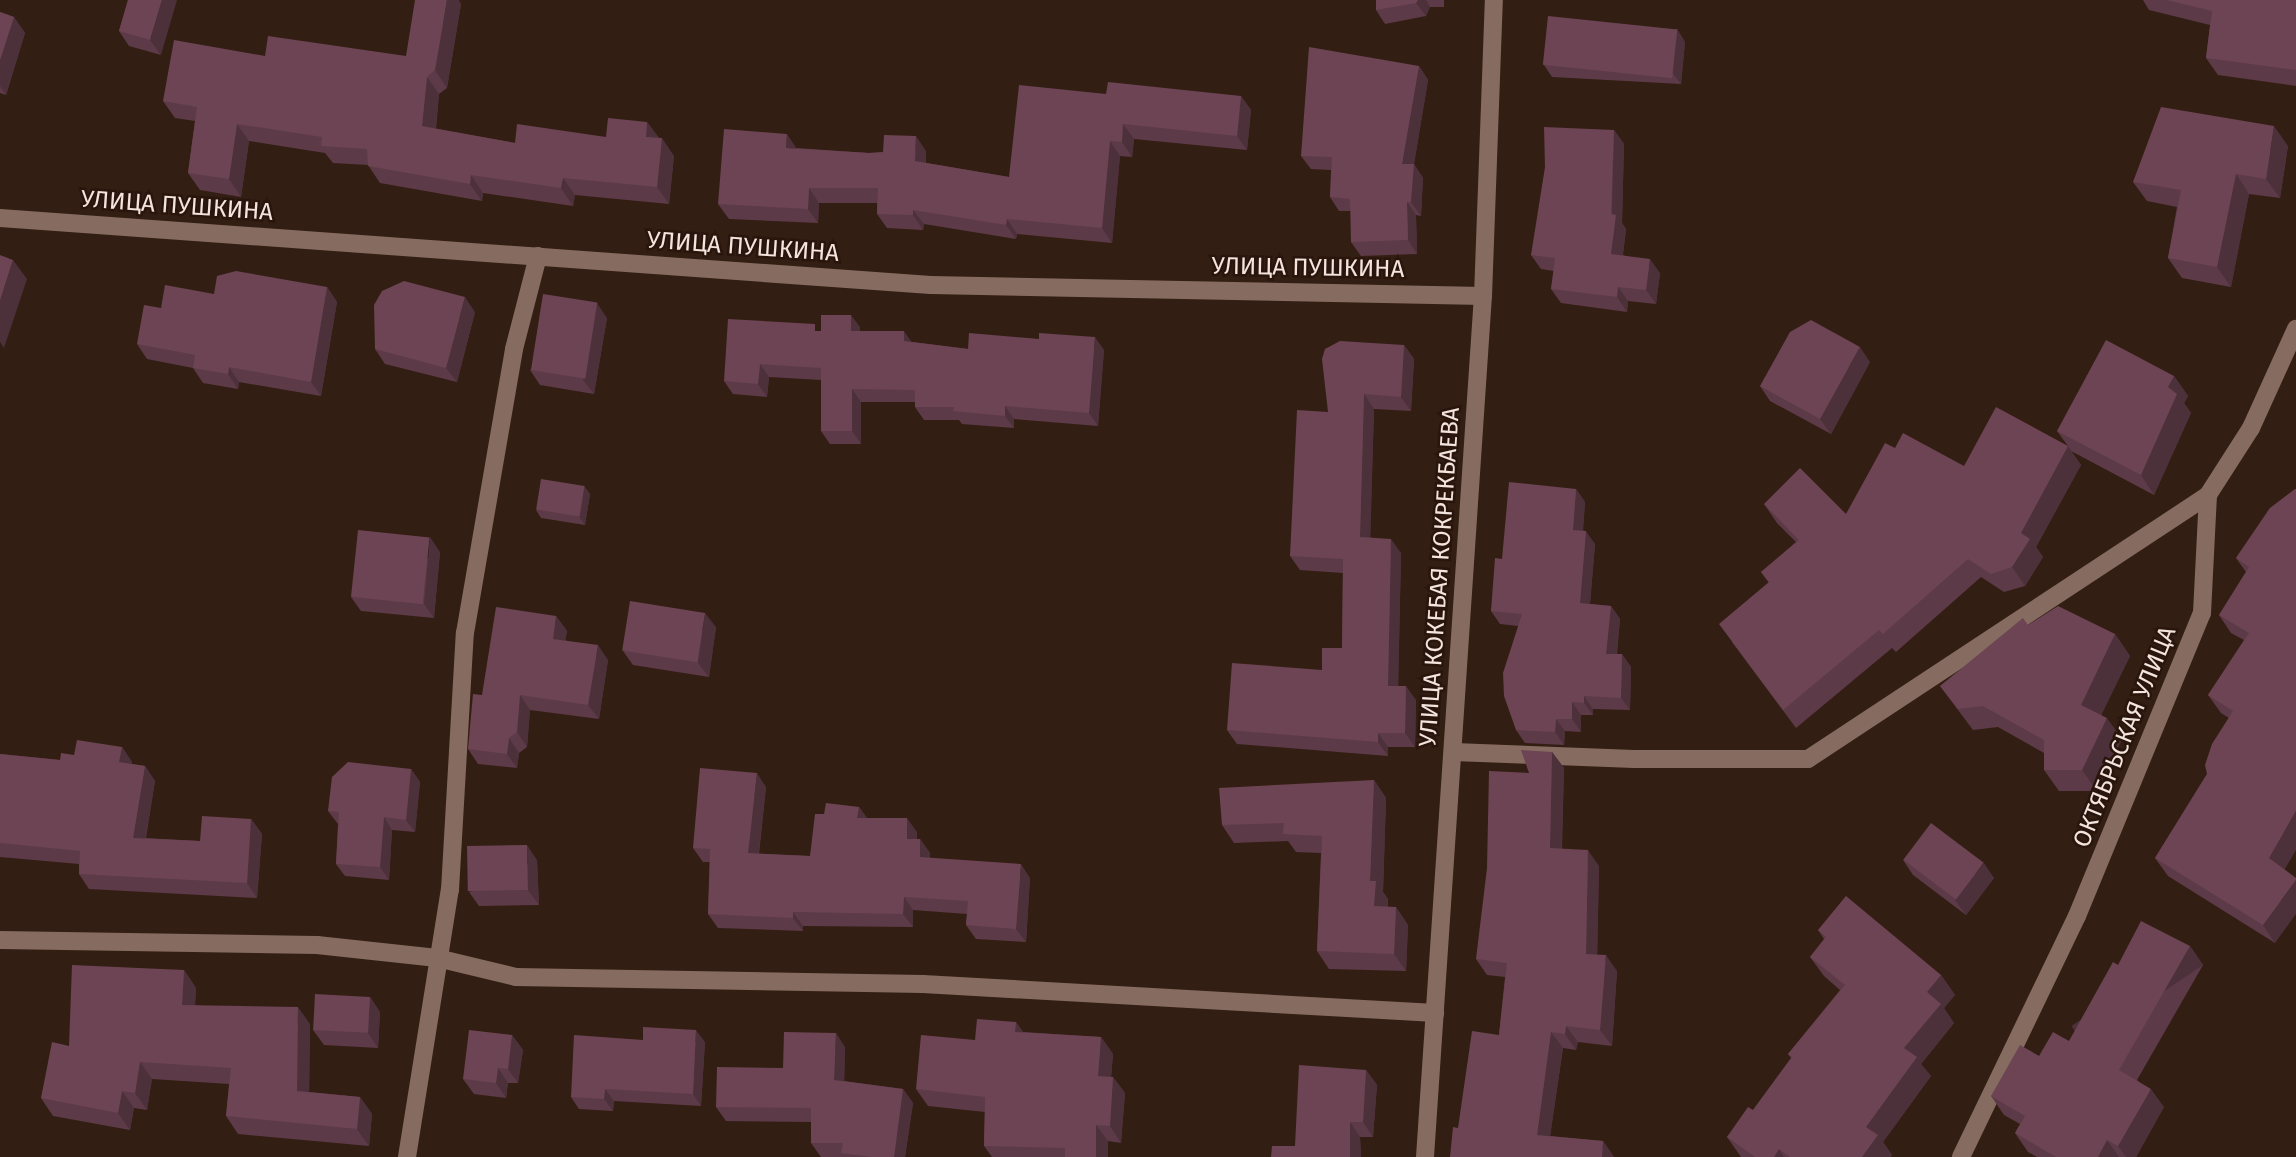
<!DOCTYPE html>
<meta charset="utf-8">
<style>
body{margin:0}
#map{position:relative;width:2296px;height:1157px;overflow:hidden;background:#331e14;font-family:"Fira Sans",sans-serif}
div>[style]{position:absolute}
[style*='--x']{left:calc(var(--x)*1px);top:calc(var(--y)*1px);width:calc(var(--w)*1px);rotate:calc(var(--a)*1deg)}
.street>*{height:18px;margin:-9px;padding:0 9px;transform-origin:9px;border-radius:9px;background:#866c60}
.wall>*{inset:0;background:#5d3a47}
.shaded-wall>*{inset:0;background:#4c303a;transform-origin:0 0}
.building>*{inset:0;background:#6c4453;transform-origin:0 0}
span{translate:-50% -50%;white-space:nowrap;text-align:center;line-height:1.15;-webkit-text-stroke:5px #29150b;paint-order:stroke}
.street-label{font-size:24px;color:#f3e4dd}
</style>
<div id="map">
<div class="street">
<div style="--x:0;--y:218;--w:933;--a:4.12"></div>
<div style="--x:931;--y:285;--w:552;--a:1.14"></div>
<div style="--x:1454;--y:752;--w:180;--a:2.2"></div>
<div style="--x:1634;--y:759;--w:174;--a:0"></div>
<div style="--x:1808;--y:759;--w:479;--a:-33.4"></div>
<div style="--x:0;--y:940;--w:317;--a:0.9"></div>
<div style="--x:317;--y:945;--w:121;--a:6.2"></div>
<div style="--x:437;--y:958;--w:81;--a:13.5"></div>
<div style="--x:516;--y:977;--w:407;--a:1"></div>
<div style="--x:923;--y:984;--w:513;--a:3.24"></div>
<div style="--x:407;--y:1157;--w:270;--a:-80.9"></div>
<div style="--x:450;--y:890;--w:257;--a:-86.7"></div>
<div style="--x:465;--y:633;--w:288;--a:-80.2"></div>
<div style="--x:514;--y:349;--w:96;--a:-75.5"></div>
<div style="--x:1425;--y:1157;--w:863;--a:-86.15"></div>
<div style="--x:1483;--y:296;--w:296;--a:-87.9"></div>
<div style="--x:1961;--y:1157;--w:267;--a:-64.3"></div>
<div style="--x:2077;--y:916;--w:328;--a:-67.6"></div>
<div style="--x:2202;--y:613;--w:118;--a:-87.1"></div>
<div style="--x:2208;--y:495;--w:80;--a:-57.3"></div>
<div style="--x:2251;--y:428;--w:109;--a:-65.6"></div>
</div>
<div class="wall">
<div style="clip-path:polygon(128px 0,161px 55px,129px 46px,119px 31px)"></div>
<div style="clip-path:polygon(1376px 0,1444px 0,1444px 7px,1430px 7px,1426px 16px,1385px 24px,1376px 10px)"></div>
<div style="clip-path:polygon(2143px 0,2296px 0,2296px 86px,2218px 75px,2206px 58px,2210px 25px,2149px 10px)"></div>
<div style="clip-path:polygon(461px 4px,447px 88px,439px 94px,436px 129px,515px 143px,606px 137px,647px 122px,659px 138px,674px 156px,669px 204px,575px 195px,573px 206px,483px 193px,482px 201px,380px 183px,368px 165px,333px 163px,325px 153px,249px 141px,241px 197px,200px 190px,188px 173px,195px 121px,175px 118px,163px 101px,265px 56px,406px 56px)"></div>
<div style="clip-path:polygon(0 12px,14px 17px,25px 33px,6px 95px,0 93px)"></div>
<div style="clip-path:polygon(1677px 29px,1685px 42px,1681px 84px,1552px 77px,1544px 65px)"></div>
<div style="clip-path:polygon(1419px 66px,1428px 80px,1414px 164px,1423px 178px,1421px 216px,1416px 215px,1417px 254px,1361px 256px,1351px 242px,1351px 211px,1339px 211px,1330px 197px,1331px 170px,1311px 169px,1301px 156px)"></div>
<div style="clip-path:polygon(1106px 94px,1241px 96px,1251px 110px,1247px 150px,1134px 139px,1132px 157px,1120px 156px,1112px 243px,1017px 234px,1016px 239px,924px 224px,923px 230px,887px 228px,877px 214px,877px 203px,819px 203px,818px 223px,729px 219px,718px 204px,797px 148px,869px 153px,926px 151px,926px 163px,1009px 177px)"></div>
<div style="clip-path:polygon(1614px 130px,1624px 144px,1622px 223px,1626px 229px,1623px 255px,1660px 273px,1656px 304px,1628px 301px,1627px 312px,1561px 303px,1551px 289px,1554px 271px,1541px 269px,1531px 255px)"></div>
<div style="clip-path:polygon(2288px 146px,2280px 198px,2249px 194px,2231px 287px,2182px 278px,2168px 258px,2177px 207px,2147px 201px,2133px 182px)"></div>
<div style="clip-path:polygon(327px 287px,337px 302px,321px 396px,239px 382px,238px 389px,203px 383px,193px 368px,147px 359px,137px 344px,161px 308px,214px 294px)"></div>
<div style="clip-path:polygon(475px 312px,457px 382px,385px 364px,375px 349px)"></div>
<div style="clip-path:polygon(607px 318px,594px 394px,540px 385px,530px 370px)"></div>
<div style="clip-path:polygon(860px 327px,860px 331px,912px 342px,968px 349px,1104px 350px,1098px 426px,1014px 419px,1014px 428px,962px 424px,959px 420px,924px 420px,915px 407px,915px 402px,861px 402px,861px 444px,830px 444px,821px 431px,821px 380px,769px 377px,767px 397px,733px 394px,724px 381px,820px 331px)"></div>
<div style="clip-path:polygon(1404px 345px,1414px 359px,1411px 411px,1374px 409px,1370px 537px,1401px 553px,1398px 686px,1416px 700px,1415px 747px,1388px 747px,1388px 756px,1237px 744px,1227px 730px,1322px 670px,1342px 648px,1343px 573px,1300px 570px,1290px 556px,1328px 412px)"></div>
<div style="clip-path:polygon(1870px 362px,1831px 434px,1770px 401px,1760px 386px)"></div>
<div style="clip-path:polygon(2174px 376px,2188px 396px,2184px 403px,2191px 413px,2154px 495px,2071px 451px,2081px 465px,2036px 547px,2043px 557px,2025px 586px,2004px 592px,1981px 577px,1896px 652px,1892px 648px,1796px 728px,1732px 642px,1769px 583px,1761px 572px,1796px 542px,1777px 523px,1764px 504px,1846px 514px,1895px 448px,1964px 466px,2068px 446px,2057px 431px)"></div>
<div style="clip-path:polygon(584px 486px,590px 494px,585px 525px,541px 518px,536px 510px)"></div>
<div style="clip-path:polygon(1576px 489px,1585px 502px,1583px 530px,1595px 544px,1590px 604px,1611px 606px,1620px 619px,1617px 654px,1622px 654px,1631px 667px,1630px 710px,1593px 709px,1593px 715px,1581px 715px,1581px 732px,1565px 731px,1564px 745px,1525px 743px,1516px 730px,1518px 626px,1500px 624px,1491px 611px,1502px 559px)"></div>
<div style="clip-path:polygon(2270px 508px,2285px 870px,2275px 943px,2168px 876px,2155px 858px,2207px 774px,2229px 718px,2221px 713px,2208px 695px,2244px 640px,2231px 633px,2219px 615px,2246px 572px,2236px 558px)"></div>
<div style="clip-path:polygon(440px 552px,434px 618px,361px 611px,351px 597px)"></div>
<div style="clip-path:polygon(556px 616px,567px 631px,565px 640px,608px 660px,599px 719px,530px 710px,527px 747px,519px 753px,517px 768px,478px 764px,468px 749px,482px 695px)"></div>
<div style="clip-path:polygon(2028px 625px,2115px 634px,2130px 656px,2101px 715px,2122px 739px,2097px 791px,2059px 791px,2044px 770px,2044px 753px,1998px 727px,1973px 730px,1940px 686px)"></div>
<div style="clip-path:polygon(716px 627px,709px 677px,633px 665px,623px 651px)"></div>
<div style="clip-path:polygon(122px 747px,132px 762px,132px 764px,145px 766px,155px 781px,146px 838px,200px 841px,251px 819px,262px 834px,257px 898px,89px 889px,79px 874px,79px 864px,0 857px,0 754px,60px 760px,74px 755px)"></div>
<div style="clip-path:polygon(1552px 752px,1564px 768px,1562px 849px,1599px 866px,1597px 955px,1617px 971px,1612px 1046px,1578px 1042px,1576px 1050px,1563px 1048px,1550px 1136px,1603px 1141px,1614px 1157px,1450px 1157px,1458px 1128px,1499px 1035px,1505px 977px,1487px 975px,1476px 959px)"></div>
<div style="clip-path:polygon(411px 769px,420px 782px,415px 832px,392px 830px,389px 880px,345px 876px,336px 864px,338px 824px,328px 811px)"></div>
<div style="clip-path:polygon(1374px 780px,1386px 798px,1383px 892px,1388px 899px,1388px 907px,1396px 907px,1408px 925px,1406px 971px,1329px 969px,1317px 951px,1321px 853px,1296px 852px,1288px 841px,1234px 843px,1222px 825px)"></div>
<div style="clip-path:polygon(766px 787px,759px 854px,810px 856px,824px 814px,859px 807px,867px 818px,917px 832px,917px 839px,920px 839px,930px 853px,930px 858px,1030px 878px,1026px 942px,976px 939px,966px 925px,967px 914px,913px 910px,913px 927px,803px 926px,803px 931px,718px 928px,708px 914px,710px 862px,703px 862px,693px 848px)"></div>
<div style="clip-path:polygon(537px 860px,539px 905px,479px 906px,469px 892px)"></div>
<div style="clip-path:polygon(1903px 860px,1994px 878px,1966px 915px,1913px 875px)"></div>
<div style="clip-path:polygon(1818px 930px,1941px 975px,1955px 995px,1944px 1008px,1954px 1023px,1921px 1064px,1931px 1076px,1883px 1142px,1892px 1155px,1890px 1157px,1741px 1157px,1727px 1137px,1753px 1110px,1791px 1058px,1788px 1054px,1840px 990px,1824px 976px,1810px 957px,1824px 939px)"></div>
<div style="clip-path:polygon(2190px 946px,2203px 965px,2137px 1080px,2164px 1107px,2136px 1157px,2037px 1157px,2028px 1152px,2015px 1133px,2020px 1124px,2004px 1115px,1991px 1096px,2039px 1056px,2069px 1041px,2118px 965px)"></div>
<div style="clip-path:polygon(184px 970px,196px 988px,195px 1005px,310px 1024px,309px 1092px,360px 1097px,372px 1114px,369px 1146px,238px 1134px,226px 1116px,229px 1084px,152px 1079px,147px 1110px,134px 1108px,130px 1130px,53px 1116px,41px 1098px,69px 1046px)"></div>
<div style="clip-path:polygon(370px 997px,380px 1012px,378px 1048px,324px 1045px,313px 1030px)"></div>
<div style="clip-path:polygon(1016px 1022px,1023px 1032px,1101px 1037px,1113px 1054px,1111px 1077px,1113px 1077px,1125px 1093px,1121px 1143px,1108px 1141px,1108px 1157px,992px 1157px,984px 1146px,985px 1112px,928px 1106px,916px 1089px,975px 1040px)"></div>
<div style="clip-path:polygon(512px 1035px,523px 1050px,518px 1083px,508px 1083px,506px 1098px,474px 1094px,463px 1079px)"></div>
<div style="clip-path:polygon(643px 1040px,705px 1042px,701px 1106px,614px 1101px,613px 1111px,579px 1109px,571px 1097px)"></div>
<div style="clip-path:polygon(845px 1047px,844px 1081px,903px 1089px,913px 1103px,905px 1157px,821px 1157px,811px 1143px,811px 1122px,726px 1121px,716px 1107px,783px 1068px)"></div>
<div style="clip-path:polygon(1366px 1070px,1377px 1085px,1373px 1137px,1360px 1137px,1361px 1157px,1271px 1157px,1295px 1146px)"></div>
</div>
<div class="shaded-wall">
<div style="clip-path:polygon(162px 0,177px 0,161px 55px,150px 40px)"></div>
<div style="clip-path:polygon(447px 0,459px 0,461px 4px,447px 88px,435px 70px)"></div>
<div style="clip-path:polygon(1418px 0,1426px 0,1430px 7px,1426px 16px,1416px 3px)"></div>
<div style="clip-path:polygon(14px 17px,25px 33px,6px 95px,0 86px,0 60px)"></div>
<div style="clip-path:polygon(1677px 29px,1685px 42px,1681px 84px,1672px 72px)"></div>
<div style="clip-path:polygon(1419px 66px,1428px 80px,1414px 164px,1423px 178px,1421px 216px,1411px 202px,1402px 164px)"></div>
<div style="clip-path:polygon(427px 77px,439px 94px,434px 144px,422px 126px)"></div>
<div style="clip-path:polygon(1241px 96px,1251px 110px,1247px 150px,1237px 136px)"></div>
<div style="clip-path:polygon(647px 122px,659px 139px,646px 137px)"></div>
<div style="clip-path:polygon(237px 124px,249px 141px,241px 197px,229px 179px)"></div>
<div style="clip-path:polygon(1123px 124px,1134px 139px,1132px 157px,1122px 142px)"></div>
<div style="clip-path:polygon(2274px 126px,2288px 146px,2280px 198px,2266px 179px)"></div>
<div style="clip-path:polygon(1614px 130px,1624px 144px,1622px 223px,1626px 229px,1621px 268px,1611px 254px)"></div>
<div style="clip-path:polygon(787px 134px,797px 149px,786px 148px)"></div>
<div style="clip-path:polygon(916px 136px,926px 151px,925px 176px,915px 161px)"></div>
<div style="clip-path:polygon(662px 138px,674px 156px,669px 204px,657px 187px)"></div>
<div style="clip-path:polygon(1110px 141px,1120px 156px,1112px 243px,1102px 228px)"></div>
<div style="clip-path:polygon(2236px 174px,2249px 194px,2231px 287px,2217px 267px)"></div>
<div style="clip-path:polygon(471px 175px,483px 193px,482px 201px,470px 184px)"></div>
<div style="clip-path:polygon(563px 178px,575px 195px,573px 206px,561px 188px)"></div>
<div style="clip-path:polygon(809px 188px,819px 203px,818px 223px,808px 209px)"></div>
<div style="clip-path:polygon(1407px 202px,1416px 215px,1417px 254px,1408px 240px)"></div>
<div style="clip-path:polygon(913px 210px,924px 224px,923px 230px,913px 215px)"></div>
<div style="clip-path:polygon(1007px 219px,1017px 234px,1016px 239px,1006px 225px)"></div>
<div style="clip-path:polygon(1650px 259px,1660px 273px,1656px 304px,1646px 290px)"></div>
<div style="clip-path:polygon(13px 260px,27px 279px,4px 348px,0 342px,0 301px)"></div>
<div style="clip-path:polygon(327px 287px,337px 302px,321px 396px,311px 382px)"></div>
<div style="clip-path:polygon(1618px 287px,1628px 301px,1627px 312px,1617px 297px)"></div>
<div style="clip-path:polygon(465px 297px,475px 312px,457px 382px,446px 368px)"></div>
<div style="clip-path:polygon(597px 303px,607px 318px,594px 394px,583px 380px)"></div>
<div style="clip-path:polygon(851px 315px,860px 327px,860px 344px,851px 331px)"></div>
<div style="clip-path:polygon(904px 331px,913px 344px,904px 341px)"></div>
<div style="clip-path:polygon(1095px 337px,1104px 350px,1098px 426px,1089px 413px)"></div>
<div style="clip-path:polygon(1404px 345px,1414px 359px,1411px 411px,1401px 397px)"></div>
<div style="clip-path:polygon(1860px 347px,1870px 362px,1831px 434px,1820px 419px)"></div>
<div style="clip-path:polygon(760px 364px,769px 377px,767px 397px,758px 384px)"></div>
<div style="clip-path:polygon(229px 367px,239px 382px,238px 389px,228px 374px)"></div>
<div style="clip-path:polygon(2174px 376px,2188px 396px,2184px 403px,2191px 413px,2154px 495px,2141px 475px,2168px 387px)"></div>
<div style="clip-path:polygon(852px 389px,861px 402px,861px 444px,852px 431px)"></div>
<div style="clip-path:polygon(1364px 394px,1374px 409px,1370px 551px,1360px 537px)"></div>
<div style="clip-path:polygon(1005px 406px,1014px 419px,1014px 428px,1005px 416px)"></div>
<div style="clip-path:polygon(2068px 446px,2081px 465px,2036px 547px,2043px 557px,2025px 586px,2012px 567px,2021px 533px)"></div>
<div style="clip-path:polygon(584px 486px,590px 494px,585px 525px,579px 517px)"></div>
<div style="clip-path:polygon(1576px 489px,1585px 502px,1582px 542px,1573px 530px)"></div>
<div style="clip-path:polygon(1586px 531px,1595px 544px,1589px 616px,1580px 603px)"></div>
<div style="clip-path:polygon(430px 537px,440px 552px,434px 618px,424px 604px)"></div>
<div style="clip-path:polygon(1391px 539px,1401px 553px,1398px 700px,1388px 686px)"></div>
<div style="clip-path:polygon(1611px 606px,1620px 619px,1615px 667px,1606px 654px)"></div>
<div style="clip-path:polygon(705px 613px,716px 627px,709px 677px,698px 663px)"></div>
<div style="clip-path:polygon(556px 616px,567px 631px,563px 653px,553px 639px)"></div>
<div style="clip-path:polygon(2115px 634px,2130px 656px,2096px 726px,2081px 705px)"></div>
<div style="clip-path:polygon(598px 645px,608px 660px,599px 719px,588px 705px)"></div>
<div style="clip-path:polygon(1622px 654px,1631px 667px,1630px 710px,1621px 698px)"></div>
<div style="clip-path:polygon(1406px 686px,1416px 700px,1415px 747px,1405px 733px)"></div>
<div style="clip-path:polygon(520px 695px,530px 710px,527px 747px,517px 732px)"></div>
<div style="clip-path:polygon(1584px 696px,1593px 709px,1593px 715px,1584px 703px)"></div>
<div style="clip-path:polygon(1572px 702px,1581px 715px,1581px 732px,1572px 719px)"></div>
<div style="clip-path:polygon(2107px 718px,2122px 739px,2097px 791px,2082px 770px)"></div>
<div style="clip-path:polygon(1556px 719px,1565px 731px,1564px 745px,1555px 732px)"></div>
<div style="clip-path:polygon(1378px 733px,1388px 747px,1388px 756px,1378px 742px)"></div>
<div style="clip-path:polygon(509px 738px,519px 753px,517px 768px,507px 754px)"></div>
<div style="clip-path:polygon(122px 747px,132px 762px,129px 777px,119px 762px)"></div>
<div style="clip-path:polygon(1552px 752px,1564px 768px,1561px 865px,1550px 848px)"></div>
<div style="clip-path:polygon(145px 766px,155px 781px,143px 852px,133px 838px)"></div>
<div style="clip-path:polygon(411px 769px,420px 782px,415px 832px,406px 820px)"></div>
<div style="clip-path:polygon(757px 773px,766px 787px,757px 867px,748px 853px)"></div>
<div style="clip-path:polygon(1374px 780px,1386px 798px,1383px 892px,1388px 899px,1387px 924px,1374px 906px,1370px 881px)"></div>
<div style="clip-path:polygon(859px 807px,868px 820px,857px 818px)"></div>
<div style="clip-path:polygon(2296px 811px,2296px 850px,2281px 876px,2269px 858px)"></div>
<div style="clip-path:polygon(384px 817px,392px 830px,389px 880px,380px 867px)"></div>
<div style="clip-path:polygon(907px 818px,917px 832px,917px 853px,907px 839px)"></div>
<div style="clip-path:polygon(251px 819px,262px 834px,257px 898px,247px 883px)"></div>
<div style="clip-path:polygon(920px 839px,930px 853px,930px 871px,920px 857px)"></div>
<div style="clip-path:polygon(527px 845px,537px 860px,539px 905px,528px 890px)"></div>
<div style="clip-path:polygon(1588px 850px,1599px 866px,1597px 970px,1586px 954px)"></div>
<div style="clip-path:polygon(1984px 863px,1994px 878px,1966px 915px,1955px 900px)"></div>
<div style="clip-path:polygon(1021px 864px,1030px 878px,1026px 942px,1016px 929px)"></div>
<div style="clip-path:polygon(2296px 880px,2296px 914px,2275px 943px,2263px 925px)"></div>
<div style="clip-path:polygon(904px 897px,913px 910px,913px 927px,903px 914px)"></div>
<div style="clip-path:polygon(1396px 907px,1408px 925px,1406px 971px,1394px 954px)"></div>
<div style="clip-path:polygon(793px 912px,803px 926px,803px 931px,793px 918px)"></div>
<div style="left:2190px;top:946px;width:23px;height:143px;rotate:56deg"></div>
<div style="clip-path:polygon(1606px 955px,1617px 971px,1612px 1046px,1600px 1030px)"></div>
<div style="clip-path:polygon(184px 970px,196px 988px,194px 1022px,182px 1005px)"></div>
<div style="clip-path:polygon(1941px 975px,1955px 995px,1944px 1008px,1954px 1023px,1921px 1064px,1931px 1076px,1883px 1142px,1892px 1155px,1890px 1157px,1862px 1157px,1866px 1127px,1904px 1048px,1927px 992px)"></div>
<div style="clip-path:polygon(370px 997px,380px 1012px,378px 1048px,368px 1033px)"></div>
<div style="clip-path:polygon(298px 1007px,310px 1024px,309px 1108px,297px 1091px)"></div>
<div style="clip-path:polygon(1016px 1022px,1027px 1039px,1015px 1032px)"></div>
<div style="clip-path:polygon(1566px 1026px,1578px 1042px,1576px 1050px,1565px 1034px)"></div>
<div style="clip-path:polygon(696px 1030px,705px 1042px,701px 1106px,693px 1094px)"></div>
<div style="clip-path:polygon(1551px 1032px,1563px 1048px,1548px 1151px,1537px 1135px)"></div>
<div style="clip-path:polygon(836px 1033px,845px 1047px,844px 1094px,834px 1080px)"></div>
<div style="clip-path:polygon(512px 1035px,523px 1050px,518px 1083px,508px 1069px)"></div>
<div style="clip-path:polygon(1101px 1037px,1113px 1054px,1110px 1092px,1098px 1076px)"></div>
<div style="clip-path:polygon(140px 1062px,152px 1079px,147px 1110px,135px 1093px)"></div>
<div style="clip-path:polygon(498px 1068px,508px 1083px,506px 1098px,496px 1083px)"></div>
<div style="clip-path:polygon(1366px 1070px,1377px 1085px,1373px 1137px,1363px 1122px)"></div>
<div style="clip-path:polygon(1113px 1077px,1125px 1093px,1121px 1143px,1110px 1126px)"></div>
<div style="clip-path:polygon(605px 1089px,614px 1101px,613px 1111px,604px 1099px)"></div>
<div style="clip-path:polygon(903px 1089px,913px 1103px,905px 1157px,894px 1157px)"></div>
<div style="clip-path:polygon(2151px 1089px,2164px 1107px,2136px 1157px,2126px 1157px,2118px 1146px)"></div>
<div style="clip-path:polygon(122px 1091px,134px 1108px,130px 1130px,118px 1113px)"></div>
<div style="clip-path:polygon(360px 1097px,372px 1114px,369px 1146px,357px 1129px)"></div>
<div style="clip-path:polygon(1350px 1122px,1360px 1137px,1361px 1157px,1350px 1157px)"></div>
<div style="clip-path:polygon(1096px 1125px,1108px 1141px,1108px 1157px,1096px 1157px)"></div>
<div style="clip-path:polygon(2107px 1140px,2119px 1157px,2098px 1157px)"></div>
<div style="clip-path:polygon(1603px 1141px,1614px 1157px,1602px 1157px)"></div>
<div style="clip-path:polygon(1779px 1149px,1784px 1157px,1774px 1157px)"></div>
</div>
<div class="building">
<div style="clip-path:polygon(128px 0,162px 0,150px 40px,119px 31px)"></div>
<div style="clip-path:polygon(415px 0,447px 0,435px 70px,427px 77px,422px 126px,515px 143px,517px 124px,606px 137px,608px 118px,647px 122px,646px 137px,662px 138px,657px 187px,563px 178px,561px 188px,471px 175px,470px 184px,368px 166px,367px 149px,321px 146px,322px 137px,237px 124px,229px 179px,188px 173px,197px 107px,163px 101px,174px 40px,265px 56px,268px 36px,406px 56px)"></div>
<div style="clip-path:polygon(1376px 0,1418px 0,1416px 3px,1376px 10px)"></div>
<div style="clip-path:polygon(2167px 0,2296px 0,2296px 70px,2206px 58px,2212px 11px)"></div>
<div style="clip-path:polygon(0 12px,14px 17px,0 60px)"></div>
<div style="left:1548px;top:16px;width:130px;height:49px;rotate:6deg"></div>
<div style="clip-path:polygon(1309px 47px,1419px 66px,1402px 164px,1414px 164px,1411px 202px,1407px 202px,1408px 240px,1351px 242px,1350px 199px,1330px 197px,1332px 157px,1301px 156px)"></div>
<div style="clip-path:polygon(1108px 82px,1241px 96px,1237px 136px,1123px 124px,1122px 142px,1110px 141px,1102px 228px,1007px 219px,1006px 225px,913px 210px,913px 215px,877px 214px,878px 188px,809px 188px,808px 209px,718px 204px,724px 129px,787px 134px,786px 148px,869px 153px,883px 152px,884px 135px,916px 136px,915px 161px,1009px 177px,1019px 85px,1106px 94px)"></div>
<div style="clip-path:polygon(2161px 107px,2274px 126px,2266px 179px,2236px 174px,2217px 267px,2168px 258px,2181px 190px,2133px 182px)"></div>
<div style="clip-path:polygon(1544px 127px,1614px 130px,1611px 214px,1616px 215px,1611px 254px,1650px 259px,1646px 290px,1618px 287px,1617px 297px,1551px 289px,1555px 258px,1531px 255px,1545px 167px)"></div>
<div style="clip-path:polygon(0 255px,13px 260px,0 301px)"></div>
<div style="clip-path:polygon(236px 271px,327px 287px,311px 382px,229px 367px,228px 374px,193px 368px,195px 355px,137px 344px,144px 305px,161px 308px,165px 285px,214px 294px,217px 276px)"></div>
<div style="clip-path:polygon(404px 281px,465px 297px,446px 368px,375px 349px,374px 305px,382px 291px)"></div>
<div style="left:543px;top:294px;width:55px;height:77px;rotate:9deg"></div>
<div style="clip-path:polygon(821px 315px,851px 315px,851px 331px,904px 331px,904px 341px,968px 349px,969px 333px,1039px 339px,1039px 333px,1095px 337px,1089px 413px,1005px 406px,1005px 416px,953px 411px,954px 407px,915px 407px,915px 390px,852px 389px,852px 431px,821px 431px,821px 368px,760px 364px,758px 384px,724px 381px,728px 319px,815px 324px,815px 331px,821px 331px)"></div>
<div style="clip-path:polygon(1811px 320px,1860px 347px,1820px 419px,1760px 386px,1790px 332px)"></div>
<div style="clip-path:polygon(2106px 340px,2174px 376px,2168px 387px,2177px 394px,2141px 475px,2057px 431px)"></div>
<div style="clip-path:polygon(1340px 341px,1404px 345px,1401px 397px,1364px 394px,1360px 537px,1391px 539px,1388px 686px,1406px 686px,1405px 733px,1378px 733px,1378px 742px,1227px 730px,1232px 663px,1322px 670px,1322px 648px,1342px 648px,1343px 559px,1290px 556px,1297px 410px,1328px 412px,1322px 359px,1325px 349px)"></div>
<div style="clip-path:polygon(1996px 407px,2068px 446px,2021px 533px,2030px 539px,2012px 567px,1991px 574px,1968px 559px,1883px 634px,1879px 630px,1783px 710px,1719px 624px,1769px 582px,1761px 572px,1799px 540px,1764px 504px,1800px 468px,1846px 514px,1885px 443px,1895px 448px,1903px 433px,1964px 466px)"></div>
<div style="left:541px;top:479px;width:44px;height:31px;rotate:9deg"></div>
<div style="clip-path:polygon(1509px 482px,1576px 489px,1573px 530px,1586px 531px,1580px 603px,1611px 606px,1606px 654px,1622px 654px,1621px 698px,1584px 696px,1584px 703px,1572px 702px,1572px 719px,1556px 719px,1555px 732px,1516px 730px,1504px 696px,1503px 673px,1522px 614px,1491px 611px,1495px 558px,1502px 559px)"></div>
<div style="clip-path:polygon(2295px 489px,2296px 489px,2296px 811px,2269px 858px,2296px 878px,2296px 880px,2263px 925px,2155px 858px,2207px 774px,2205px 765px,2212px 744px,2233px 711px,2208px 695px,2249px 633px,2219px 615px,2249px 567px,2236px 558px,2270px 508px)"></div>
<div style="left:358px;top:530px;width:72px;height:67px;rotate:6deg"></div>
<div style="left:630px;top:601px;width:76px;height:50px;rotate:9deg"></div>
<div style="clip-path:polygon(2058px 606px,2115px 634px,2081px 705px,2107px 718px,2082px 770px,2044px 770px,2044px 740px,1983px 706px,1958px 709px,1940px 686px,2023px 618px,2028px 625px)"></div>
<div style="clip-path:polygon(496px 607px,556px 616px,553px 639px,598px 645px,588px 705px,520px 695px,517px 732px,509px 738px,507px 754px,468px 749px,473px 694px,482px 695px)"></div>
<div style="clip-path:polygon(77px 740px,122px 747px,119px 762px,145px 766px,133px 838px,200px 841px,202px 816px,251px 819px,247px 883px,79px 874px,80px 851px,0 843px,0 754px,60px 760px,61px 753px,74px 755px)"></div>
<div style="clip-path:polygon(1521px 750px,1552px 752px,1550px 848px,1588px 850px,1586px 954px,1606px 955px,1600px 1030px,1566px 1026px,1565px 1034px,1551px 1032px,1537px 1135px,1603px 1141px,1602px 1157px,1450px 1157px,1453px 1127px,1458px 1128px,1472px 1031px,1499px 1035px,1507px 963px,1476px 959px,1487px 868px,1489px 771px,1529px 773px)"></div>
<div style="clip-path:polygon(348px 762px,411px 769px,406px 820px,384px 817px,380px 867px,336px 864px,339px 812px,328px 811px,332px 777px)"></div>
<div style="clip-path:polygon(700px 768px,757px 773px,748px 853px,810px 856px,815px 814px,824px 814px,826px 803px,859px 807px,857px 818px,907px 818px,907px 839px,920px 839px,920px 857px,1021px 864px,1016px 929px,966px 925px,968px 901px,904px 897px,903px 914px,793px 912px,793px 918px,708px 914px,710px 849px,693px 848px)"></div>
<div style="clip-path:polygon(1374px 780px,1370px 881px,1376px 881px,1374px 906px,1396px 907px,1394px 954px,1317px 951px,1322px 836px,1283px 834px,1284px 823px,1222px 825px,1219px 788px)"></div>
<div style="left:1931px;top:823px;width:66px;height:46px;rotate:37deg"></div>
<div style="left:527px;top:845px;width:45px;height:60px;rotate:89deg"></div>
<div style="clip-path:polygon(1846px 896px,1941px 975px,1927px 992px,1941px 1004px,1904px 1048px,1917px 1057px,1866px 1127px,1878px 1135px,1862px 1157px,1790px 1157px,1779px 1149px,1774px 1157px,1755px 1157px,1727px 1137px,1748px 1107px,1753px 1110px,1792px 1057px,1788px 1054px,1845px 985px,1810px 957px,1826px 937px,1818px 930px)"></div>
<div style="clip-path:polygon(2141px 921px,2190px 946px,2119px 1070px,2151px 1089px,2118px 1146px,2107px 1140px,2098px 1157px,2056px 1157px,2015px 1133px,2025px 1116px,1991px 1096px,2020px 1045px,2039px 1056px,2053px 1032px,2069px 1041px,2113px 962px,2118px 965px)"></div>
<div style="clip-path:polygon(72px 965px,184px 970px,182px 1005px,298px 1007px,297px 1091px,360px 1097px,357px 1129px,226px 1116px,231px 1068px,140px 1062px,135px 1093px,122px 1091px,118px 1113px,41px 1098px,52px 1042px,69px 1046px)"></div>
<div style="left:315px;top:994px;width:55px;height:36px;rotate:3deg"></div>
<div style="clip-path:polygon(977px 1019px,1016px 1022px,1015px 1032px,1101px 1037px,1098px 1076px,1113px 1077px,1110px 1126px,1096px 1125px,1096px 1157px,1065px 1157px,1065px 1148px,984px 1146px,985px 1097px,916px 1089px,921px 1035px,975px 1040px)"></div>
<div style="clip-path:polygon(643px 1027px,696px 1030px,693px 1094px,605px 1089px,604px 1099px,571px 1097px,574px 1035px,643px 1040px)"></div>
<div style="clip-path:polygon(469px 1030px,512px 1035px,508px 1069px,498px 1068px,496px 1083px,463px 1079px)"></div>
<div style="clip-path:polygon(784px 1032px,836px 1033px,834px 1080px,903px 1089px,894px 1157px,872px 1157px,841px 1153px,843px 1143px,811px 1143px,811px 1108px,716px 1107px,717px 1067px,783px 1068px)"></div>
<div style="clip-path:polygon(1299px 1065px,1366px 1070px,1363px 1122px,1350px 1122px,1350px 1157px,1271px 1157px,1272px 1146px,1295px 1146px)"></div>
</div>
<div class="street-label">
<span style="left:177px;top:206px;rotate:4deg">УЛИЦА ПУШКИНА</span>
<span style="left:743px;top:247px;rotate:4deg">УЛИЦА ПУШКИНА</span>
<span style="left:1308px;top:268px;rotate:1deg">УЛИЦА ПУШКИНА</span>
<span style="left:1440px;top:577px;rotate:-86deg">УЛИЦА КОКЕБАЯ КОКРЕКБАЕВА</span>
<span style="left:2125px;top:737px;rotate:-68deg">ОКТЯБРЬСКАЯ УЛИЦА</span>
</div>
</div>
